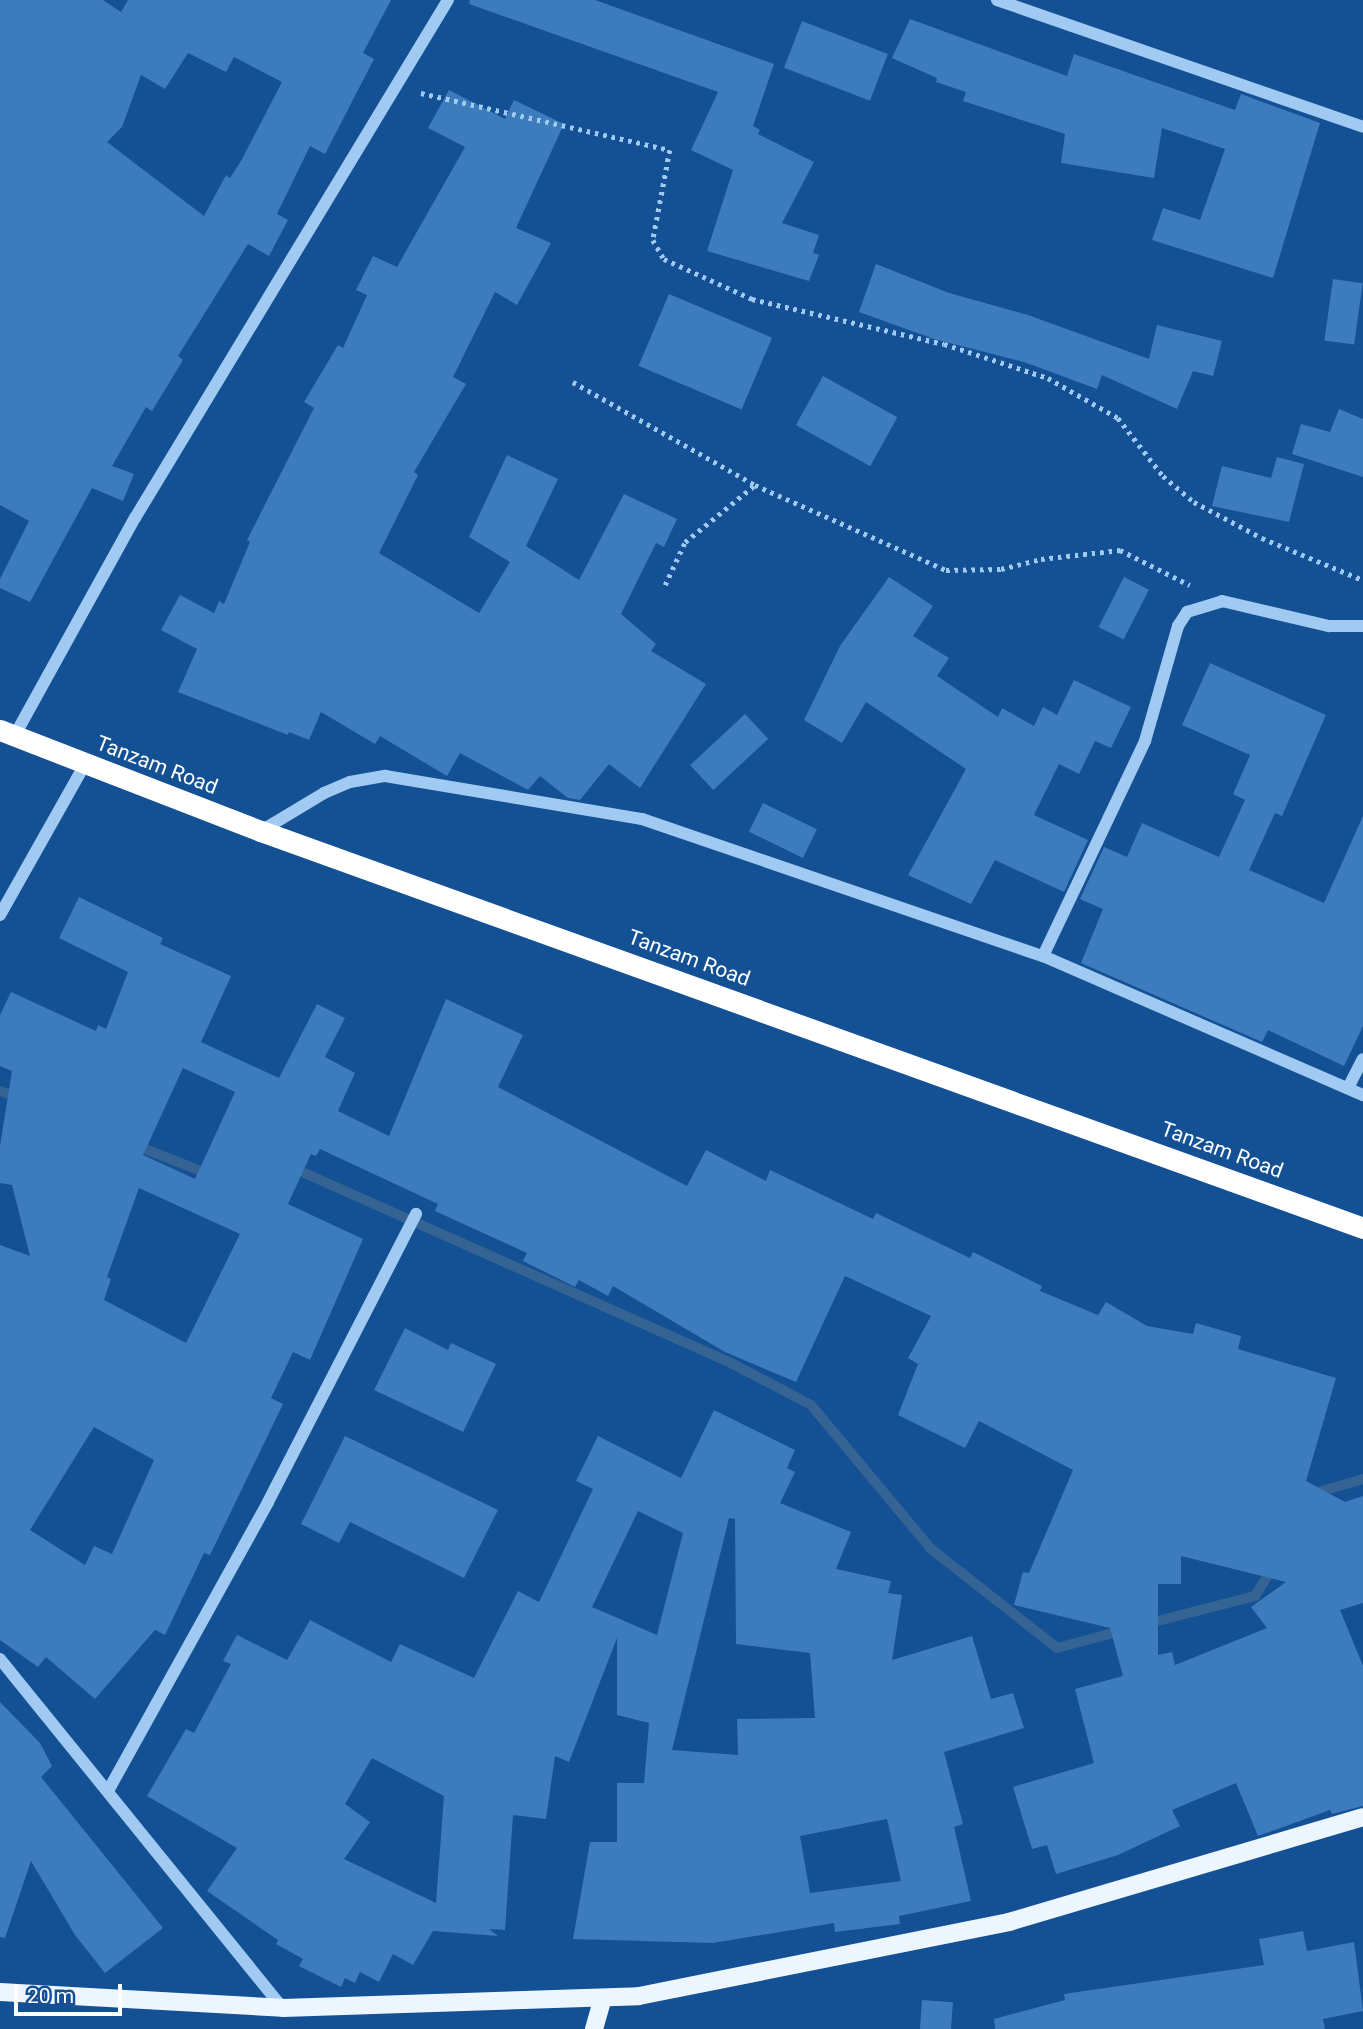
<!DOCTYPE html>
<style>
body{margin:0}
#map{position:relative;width:1363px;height:2029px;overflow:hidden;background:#135194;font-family:Roboto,sans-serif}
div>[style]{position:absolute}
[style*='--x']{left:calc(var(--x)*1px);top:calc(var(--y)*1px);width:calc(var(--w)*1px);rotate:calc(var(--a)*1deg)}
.stream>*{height:10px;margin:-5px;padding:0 5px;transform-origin:5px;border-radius:5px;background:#356394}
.building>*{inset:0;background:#3c7bbc;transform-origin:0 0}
.path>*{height:4.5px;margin-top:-2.25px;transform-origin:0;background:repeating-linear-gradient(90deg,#a1caf2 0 3.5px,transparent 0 8.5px)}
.minor>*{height:12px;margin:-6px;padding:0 6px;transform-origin:6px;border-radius:6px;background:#a1caf2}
.major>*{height:18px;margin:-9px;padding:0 9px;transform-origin:9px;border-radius:9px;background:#edf5ff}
.highway>*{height:21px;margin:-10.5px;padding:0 10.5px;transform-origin:10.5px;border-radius:10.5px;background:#fff}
span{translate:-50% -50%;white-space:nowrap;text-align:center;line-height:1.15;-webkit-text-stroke:7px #135194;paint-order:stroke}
.street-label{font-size:21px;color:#fff}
.scale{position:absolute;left:14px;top:1984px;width:108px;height:32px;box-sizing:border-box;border:4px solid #fff;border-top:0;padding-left:9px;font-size:21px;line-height:24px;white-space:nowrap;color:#fff;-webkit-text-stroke:5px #135194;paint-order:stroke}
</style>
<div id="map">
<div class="stream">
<div style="--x:0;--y:1091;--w:20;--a:20"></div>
<div style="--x:135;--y:1145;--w:82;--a:21.5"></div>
<div style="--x:291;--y:1167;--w:484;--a:24"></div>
<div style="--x:733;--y:1364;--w:88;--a:27.7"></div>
<div style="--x:811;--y:1405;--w:186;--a:50.2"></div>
<div style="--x:930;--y:1548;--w:162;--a:38.2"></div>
<div style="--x:1057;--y:1648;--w:69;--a:-15"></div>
<div style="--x:1315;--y:1498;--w:7;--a:-56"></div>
<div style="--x:1319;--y:1492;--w:46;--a:-16.5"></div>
<div style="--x:1146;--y:1624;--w:113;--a:-14.4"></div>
<div style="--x:1255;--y:1596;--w:36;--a:-58"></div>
</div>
<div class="building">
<div style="clip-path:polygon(evenodd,0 0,103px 0,121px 12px,128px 0,391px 0,363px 53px,374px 59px,325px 154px,310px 146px,277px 214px,288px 220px,269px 256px,248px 244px,178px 356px,183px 360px,152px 411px,146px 407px,112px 466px,134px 474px,123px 501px,92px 488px,30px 602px,0 588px,0 579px,29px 521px,0 505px,0 0,188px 53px,226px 72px,234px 57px,282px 82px,241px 161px,230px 178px,226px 175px,204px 216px,107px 142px,122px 127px,141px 75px,165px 89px,188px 53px)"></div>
<div style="clip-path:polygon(470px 0,595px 0,774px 64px,753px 126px,760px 130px,758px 134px,814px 162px,782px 223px,819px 235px,813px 253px,819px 255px,809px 281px,707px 251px,733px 170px,691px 150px,718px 92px,469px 4px)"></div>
<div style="clip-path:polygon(910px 19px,1067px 76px,1074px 54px,1235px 110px,1241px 94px,1320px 123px,1273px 278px,1152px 240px,1163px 208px,1200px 220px,1225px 149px,1162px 128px,1154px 178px,1061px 163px,1065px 134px,963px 101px,966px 92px,936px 82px,937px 78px,892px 58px)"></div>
<div style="left:802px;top:21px;width:92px;height:50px;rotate:21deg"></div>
<div style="clip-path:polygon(449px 90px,505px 119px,514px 100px,564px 124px,516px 228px,551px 243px,517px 305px,495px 292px,453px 377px,466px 384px,414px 472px,418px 475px,379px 553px,479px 613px,510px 562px,469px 537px,507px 455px,558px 479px,526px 546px,579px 580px,624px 494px,677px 519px,664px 547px,656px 543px,621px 614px,656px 644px,651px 651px,706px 684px,640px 788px,609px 764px,580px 800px,568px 798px,540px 776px,528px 790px,460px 753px,447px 776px,380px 736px,375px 744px,321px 712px,309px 740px,289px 732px,288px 735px,178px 692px,197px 649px,161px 630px,180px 595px,214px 613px,219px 601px,224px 604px,250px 542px,247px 540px,314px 408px,304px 402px,338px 345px,343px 348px,367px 295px,356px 290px,373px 256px,397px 267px,465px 147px,428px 128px)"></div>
<div style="clip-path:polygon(876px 264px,949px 293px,1028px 315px,1149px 359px,1157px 325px,1222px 341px,1213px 376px,1193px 371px,1177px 409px,1102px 375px,1097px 389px,1024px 362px,934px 339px,859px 312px)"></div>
<div style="left:1333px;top:279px;width:30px;height:62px;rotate:8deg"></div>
<div style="left:669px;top:294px;width:112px;height:78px;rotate:23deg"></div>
<div style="left:823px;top:376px;width:85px;height:56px;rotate:29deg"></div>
<div style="clip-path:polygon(1339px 409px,1363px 419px,1363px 477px,1292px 454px,1301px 424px,1330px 432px)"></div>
<div style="clip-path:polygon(1277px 457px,1304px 464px,1289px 522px,1212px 506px,1222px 466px,1271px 478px)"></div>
<div style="clip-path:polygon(889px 577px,933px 606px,913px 636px,949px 658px,937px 676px,998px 717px,1002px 708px,1034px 726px,1043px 707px,1057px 715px,1074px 680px,1131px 707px,1111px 748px,1095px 741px,1079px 774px,1059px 764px,1034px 815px,1088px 840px,1064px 892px,995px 860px,971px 904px,908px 875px,966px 769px,866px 702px,842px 743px,804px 720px,840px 646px)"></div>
<div style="left:1124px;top:577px;width:28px;height:56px;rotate:27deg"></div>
<div style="clip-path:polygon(1210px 663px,1326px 715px,1282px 816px,1275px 813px,1249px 870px,1324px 903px,1363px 816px,1363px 1026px,1344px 1066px,1268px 1030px,1262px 1042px,1081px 963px,1103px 909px,1080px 899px,1104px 847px,1127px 857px,1142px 823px,1219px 857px,1245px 800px,1233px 794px,1250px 755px,1182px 725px)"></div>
<div style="left:745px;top:714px;width:34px;height:75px;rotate:47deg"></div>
<div style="left:763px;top:803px;width:60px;height:32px;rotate:26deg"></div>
<div style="clip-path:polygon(evenodd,79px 897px,163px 938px,160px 944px,231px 976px,201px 1042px,279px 1078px,317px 1004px,345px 1018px,325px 1057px,355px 1073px,338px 1111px,389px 1136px,446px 999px,523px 1035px,498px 1087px,687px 1186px,706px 1150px,766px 1181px,770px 1170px,873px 1219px,876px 1213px,970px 1258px,973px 1252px,1042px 1286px,1040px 1291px,1098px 1315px,1106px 1302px,1147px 1326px,1193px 1334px,1196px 1323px,1241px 1336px,1238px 1349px,1336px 1378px,1306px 1481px,1345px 1502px,1363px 1496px,1363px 1603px,1340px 1610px,1363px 1666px,1363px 1806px,1332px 1814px,1330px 1810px,1258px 1836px,1236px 1783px,1172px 1810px,1180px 1826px,1118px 1855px,1056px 1874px,1047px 1845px,1032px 1849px,1013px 1787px,1094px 1763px,1075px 1689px,1123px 1676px,1110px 1628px,1014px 1605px,1023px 1572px,1029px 1573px,1073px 1470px,979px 1421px,965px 1448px,898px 1415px,918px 1364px,908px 1358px,931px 1316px,845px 1276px,796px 1382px,725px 1352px,613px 1286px,608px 1296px,579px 1280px,575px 1287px,523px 1261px,527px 1253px,435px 1211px,438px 1204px,320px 1149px,316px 1156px,311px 1154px,288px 1204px,363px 1239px,310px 1360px,293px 1352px,271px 1398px,283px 1404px,210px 1555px,204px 1553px,165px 1635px,155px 1630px,95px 1699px,46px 1657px,38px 1667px,0 1640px,0 1245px,30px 1256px,12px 1185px,0 1183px,0 1146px,12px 1071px,0 1066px,0 1015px,11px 992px,96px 1031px,98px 1025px,106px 1029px,128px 972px,59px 938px,79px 897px,183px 1068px,235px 1092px,195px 1179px,143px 1155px,183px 1068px,79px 897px,139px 1188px,240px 1234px,186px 1343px,104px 1300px,111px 1279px,107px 1277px,139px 1188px,79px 897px,94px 1427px,154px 1460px,112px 1554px,94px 1546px,85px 1565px,30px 1530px,94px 1427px,79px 897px,1181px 1556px,1286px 1582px,1251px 1607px,1267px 1628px,1175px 1665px,1172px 1652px,1158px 1655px,1158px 1584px,1181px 1584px,1181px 1556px)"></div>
<div style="clip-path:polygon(405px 1328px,448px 1350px,451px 1343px,496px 1364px,463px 1432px,374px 1390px)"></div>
<div style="clip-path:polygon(evenodd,714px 1410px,795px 1450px,787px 1468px,795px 1472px,780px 1503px,851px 1532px,836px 1569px,891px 1581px,888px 1593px,902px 1595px,892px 1660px,972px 1636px,991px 1699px,1013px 1693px,1024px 1728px,944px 1752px,963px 1824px,954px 1827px,971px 1901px,899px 1916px,900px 1924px,835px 1932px,834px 1923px,713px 1943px,573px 1939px,590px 1842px,617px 1842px,617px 1783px,644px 1783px,649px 1723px,617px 1715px,617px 1638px,569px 1762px,555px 1756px,546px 1819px,513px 1815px,505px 1930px,489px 1929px,498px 1936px,433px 1931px,413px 1965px,393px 1954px,379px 1982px,360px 1972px,355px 1983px,345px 1978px,341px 1987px,299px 1966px,303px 1959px,276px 1944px,278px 1940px,207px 1891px,237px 1848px,147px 1796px,186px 1729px,194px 1733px,231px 1664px,223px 1661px,237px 1635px,287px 1660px,310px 1620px,391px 1662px,400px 1644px,474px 1678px,518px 1591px,539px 1602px,593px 1489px,576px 1481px,598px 1436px,681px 1478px,714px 1410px,638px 1511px,683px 1533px,657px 1635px,592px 1607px,638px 1511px,714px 1410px,729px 1518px,735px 1519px,736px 1644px,810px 1653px,815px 1718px,737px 1719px,738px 1755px,672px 1750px,729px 1518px,714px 1410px,372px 1758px,444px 1796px,436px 1903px,344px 1859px,370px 1822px,345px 1804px,372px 1758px,714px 1410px,887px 1819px,901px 1881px,810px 1893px,800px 1836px,887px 1819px)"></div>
<div style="clip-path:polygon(345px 1436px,498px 1510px,464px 1578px,350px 1522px,339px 1543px,301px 1524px)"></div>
<div style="clip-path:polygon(0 1702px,40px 1743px,52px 1766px,41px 1777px,163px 1928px,105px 1973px,75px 1935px,31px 1861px,5px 1938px,0 1937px)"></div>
<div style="clip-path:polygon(1303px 1931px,1307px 1951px,1354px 1942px,1363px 2011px,1323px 2019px,1325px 2029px,995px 2029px,994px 2019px,1065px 2000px,1064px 1994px,1264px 1965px,1259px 1939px)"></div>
<div style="left:922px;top:2000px;width:31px;height:29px;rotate:4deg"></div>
</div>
<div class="path">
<div style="--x:421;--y:93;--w:255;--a:12.9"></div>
<div style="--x:670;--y:150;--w:92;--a:100.7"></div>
<div style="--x:653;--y:240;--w:22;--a:60"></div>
<div style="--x:664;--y:259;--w:97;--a:24.4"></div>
<div style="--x:752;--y:299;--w:197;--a:13.2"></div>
<div style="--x:944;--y:344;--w:109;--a:18.1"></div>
<div style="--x:1048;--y:378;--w:81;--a:29.7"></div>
<div style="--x:1118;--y:418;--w:73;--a:52.2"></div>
<div style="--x:1163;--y:476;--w:40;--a:40"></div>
<div style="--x:1194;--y:502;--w:77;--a:27.9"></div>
<div style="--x:1262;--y:538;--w:109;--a:22.6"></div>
<div style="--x:573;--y:382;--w:209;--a:29.5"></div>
<div style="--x:755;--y:485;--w:209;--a:24"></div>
<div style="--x:946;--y:570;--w:55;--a:-1"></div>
<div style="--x:1001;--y:569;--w:41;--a:-14"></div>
<div style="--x:1041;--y:559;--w:80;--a:-6.5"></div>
<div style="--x:1120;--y:550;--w:78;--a:26.6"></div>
<div style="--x:665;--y:585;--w:47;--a:-65.1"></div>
<div style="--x:685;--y:542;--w:90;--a:-39.2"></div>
</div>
<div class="minor">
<div style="--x:997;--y:0;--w:387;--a:19.1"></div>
<div style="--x:15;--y:735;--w:248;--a:-61.1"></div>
<div style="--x:135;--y:518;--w:605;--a:-58.86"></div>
<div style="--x:261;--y:831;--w:74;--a:-31.1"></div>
<div style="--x:324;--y:793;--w:28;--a:-23"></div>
<div style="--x:350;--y:782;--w:36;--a:-10"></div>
<div style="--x:385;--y:776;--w:261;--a:9.5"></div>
<div style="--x:642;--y:819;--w:424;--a:18.9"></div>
<div style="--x:1043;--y:956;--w:349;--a:23.5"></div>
<div style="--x:0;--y:915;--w:173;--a:-60.6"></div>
<div style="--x:1043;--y:956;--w:238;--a:-64.6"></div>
<div style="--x:1145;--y:741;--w:120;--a:-74"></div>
<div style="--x:1178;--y:626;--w:17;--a:-57"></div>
<div style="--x:1187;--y:612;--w:37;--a:-17"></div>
<div style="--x:1222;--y:601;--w:110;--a:13.2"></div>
<div style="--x:1329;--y:626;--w:34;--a:0"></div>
<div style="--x:1349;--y:1086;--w:30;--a:-63"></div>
<div style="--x:0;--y:1659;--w:449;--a:51"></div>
<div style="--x:108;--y:1791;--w:330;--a:-61"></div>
<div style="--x:268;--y:1502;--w:324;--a:-62.8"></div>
</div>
<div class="major">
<div style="--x:0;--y:1992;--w:283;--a:3.2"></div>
<div style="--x:283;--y:2008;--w:356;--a:-1.9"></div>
<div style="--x:639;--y:1996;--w:377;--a:-11.3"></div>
<div style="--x:1009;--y:1922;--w:369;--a:-16.5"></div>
<div style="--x:594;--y:2029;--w:32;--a:-74"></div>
</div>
<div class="highway">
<div style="--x:0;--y:730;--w:280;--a:21.2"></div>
<div style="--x:261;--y:831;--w:1171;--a:19.81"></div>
</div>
<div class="street-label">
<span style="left:157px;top:765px;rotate:21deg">Tanzam Road</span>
<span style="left:689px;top:958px;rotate:20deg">Tanzam Road</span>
<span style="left:1222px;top:1150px;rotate:20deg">Tanzam Road</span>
</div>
<div class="scale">20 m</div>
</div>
